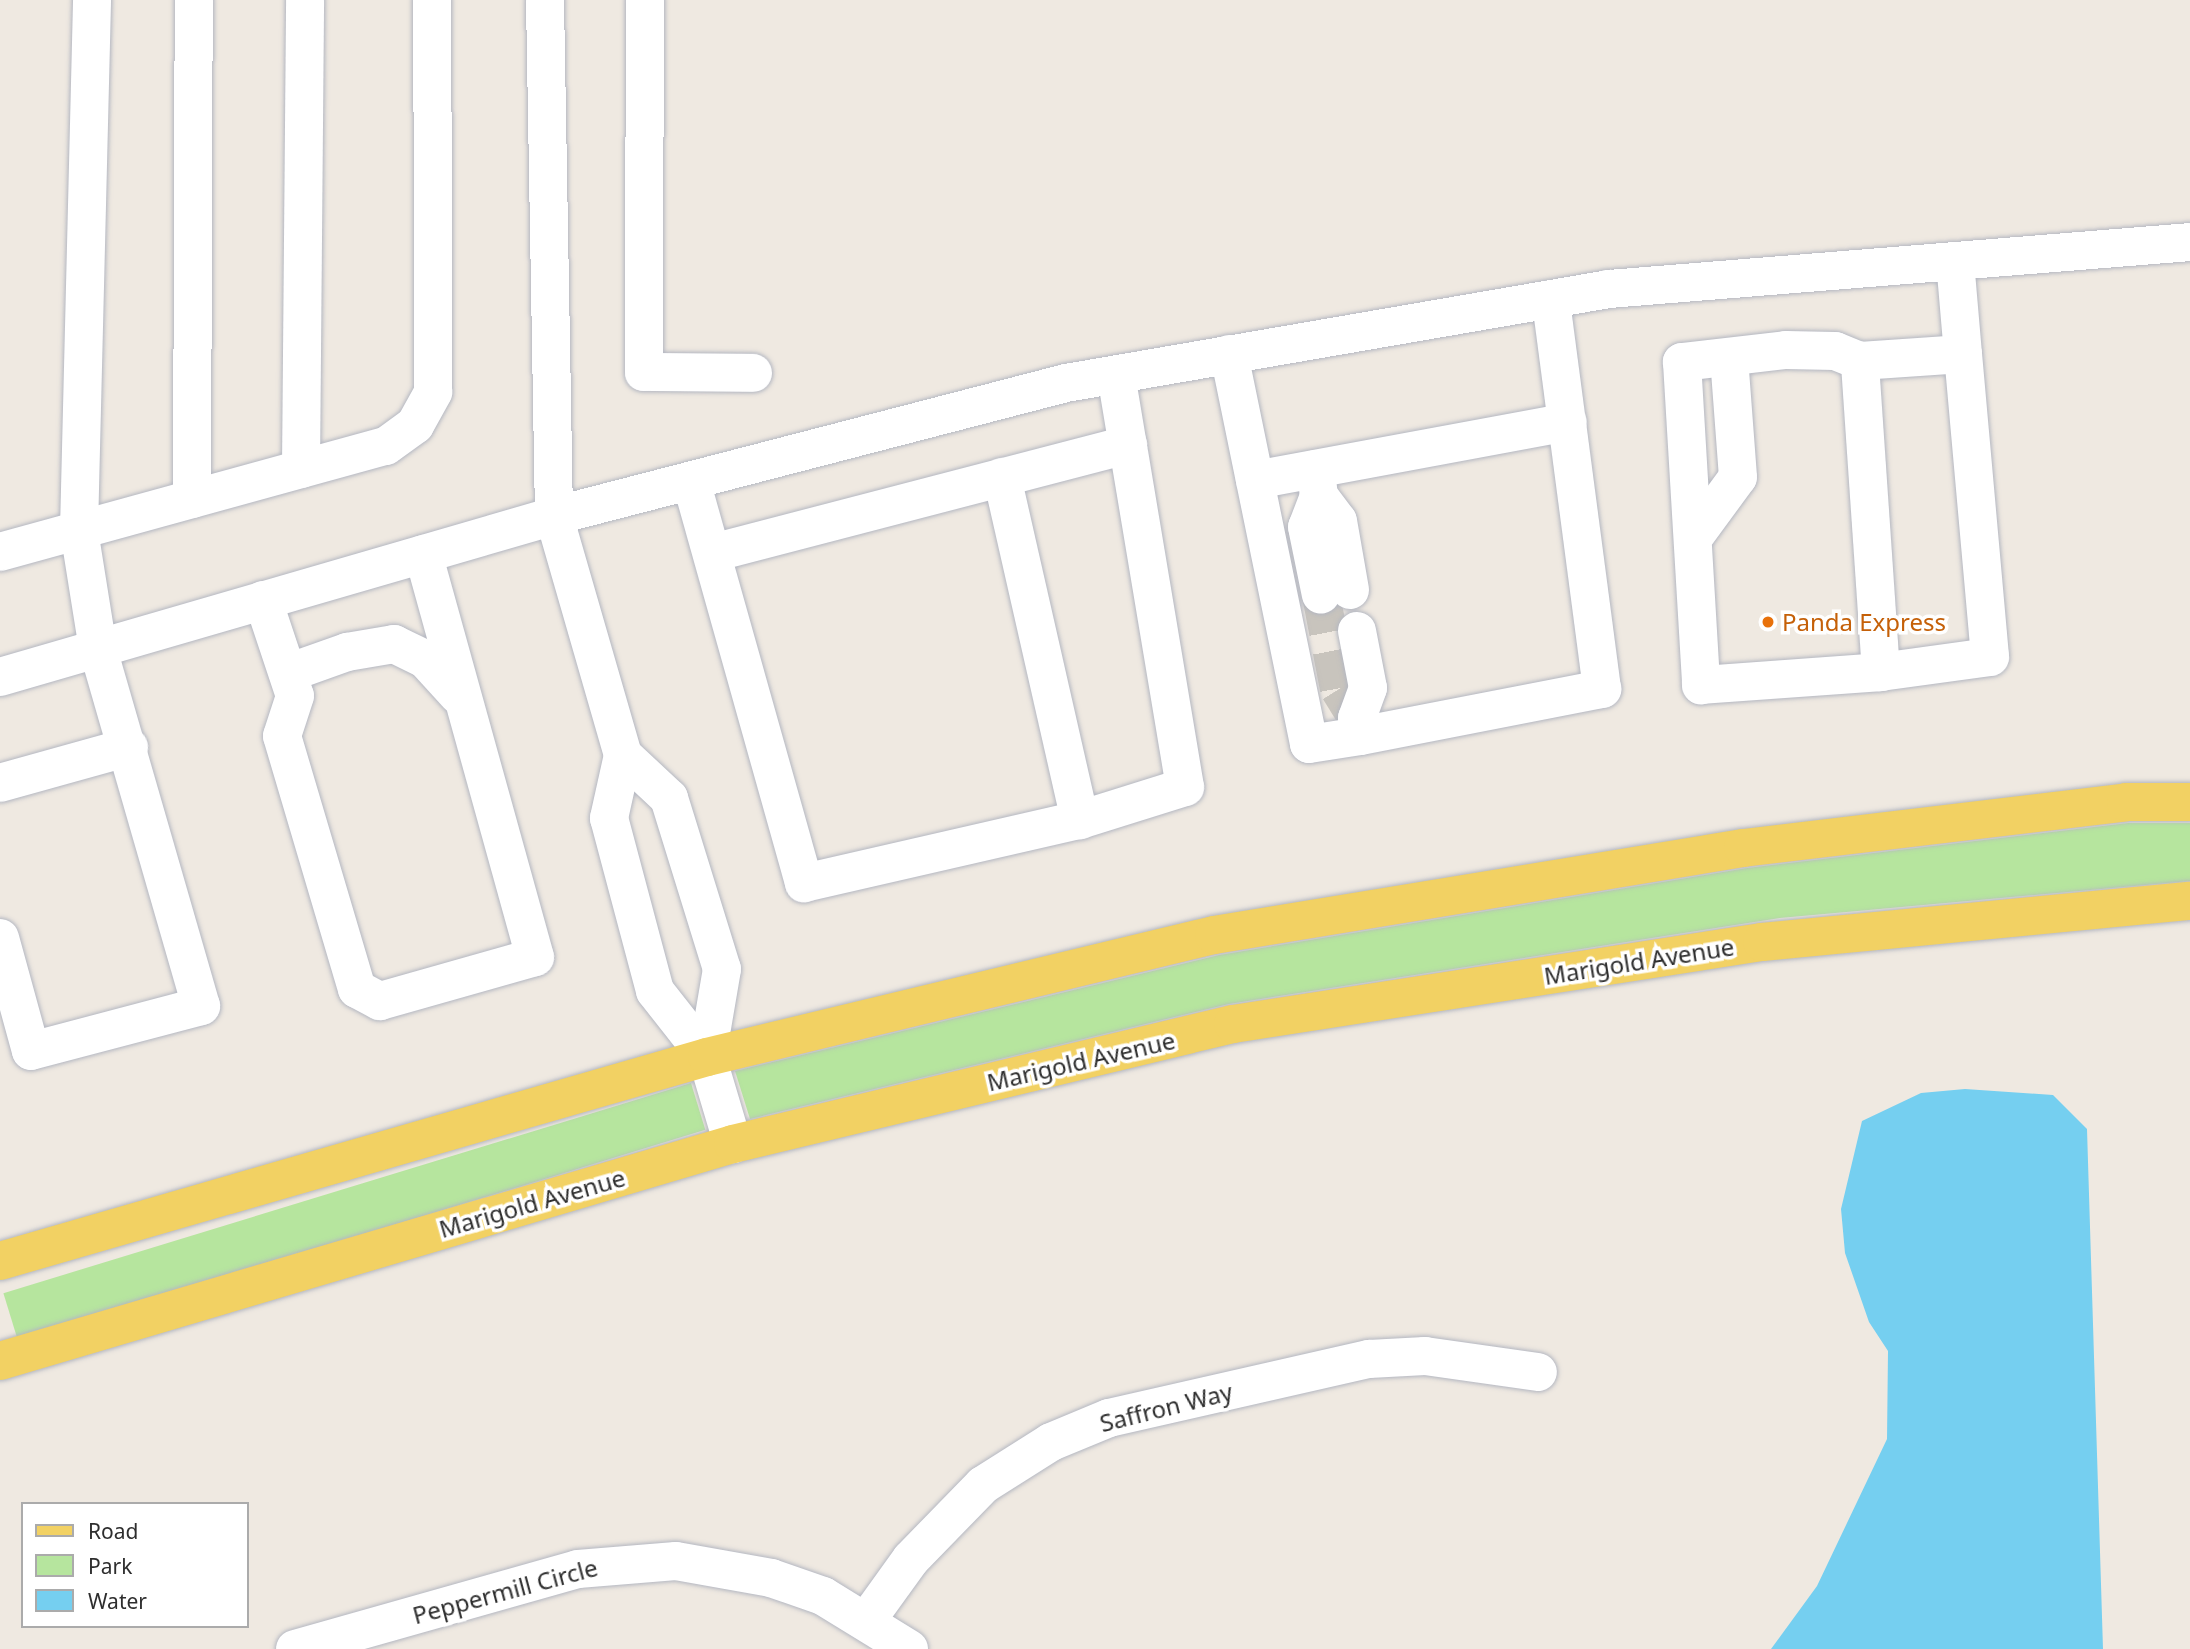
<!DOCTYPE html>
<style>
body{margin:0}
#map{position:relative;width:2190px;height:1649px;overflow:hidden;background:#efe9e1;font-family:"Noto Sans",sans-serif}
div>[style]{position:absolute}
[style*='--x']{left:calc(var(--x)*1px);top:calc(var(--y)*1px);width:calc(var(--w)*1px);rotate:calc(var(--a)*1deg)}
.green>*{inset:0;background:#b6e59e;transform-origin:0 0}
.water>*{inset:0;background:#75cff0}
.minor-tunnel>*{height:38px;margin-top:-19px;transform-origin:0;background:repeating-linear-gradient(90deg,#c8c4bd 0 38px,transparent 0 57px)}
.roads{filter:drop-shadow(0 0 2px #b4b7c1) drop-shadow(0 0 2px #b4b7c1)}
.minor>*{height:38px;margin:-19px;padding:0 19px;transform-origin:19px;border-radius:19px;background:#fff}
.major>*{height:38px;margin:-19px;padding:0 19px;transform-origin:19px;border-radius:19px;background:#f2d163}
.dots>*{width:19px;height:19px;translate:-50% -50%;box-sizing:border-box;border:4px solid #fff;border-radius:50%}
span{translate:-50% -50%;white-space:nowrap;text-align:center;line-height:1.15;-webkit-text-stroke:7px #fff;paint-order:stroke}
.food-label{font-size:24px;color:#c56008}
.left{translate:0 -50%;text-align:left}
.street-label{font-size:24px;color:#2e2e2e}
.legend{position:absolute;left:21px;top:1502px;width:228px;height:126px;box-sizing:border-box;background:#fff;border:2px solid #ababab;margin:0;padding:9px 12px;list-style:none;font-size:21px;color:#2e2e2e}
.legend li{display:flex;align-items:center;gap:14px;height:35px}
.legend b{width:35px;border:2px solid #ababab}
</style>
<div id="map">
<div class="green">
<div style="clip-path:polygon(2128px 823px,2190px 823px,2190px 881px,1780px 918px,1229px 1004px,750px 1119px,735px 1071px,1219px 955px,1747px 868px)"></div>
<div style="left:691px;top:1083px;width:49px;height:719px;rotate:73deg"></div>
</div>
<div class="water">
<div style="clip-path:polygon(1965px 1089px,2053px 1095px,2087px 1129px,2103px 1649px,1771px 1649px,1817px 1586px,1887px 1439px,1888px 1351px,1869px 1322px,1845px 1253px,1841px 1209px,1862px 1121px,1921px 1093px)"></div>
</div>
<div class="minor-tunnel">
<div style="--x:1321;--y:595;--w:96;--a:79.2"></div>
<div style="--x:1339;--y:689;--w:34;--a:58"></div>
</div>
<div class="roads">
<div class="minor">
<div style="--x:545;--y:0;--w:516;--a:89"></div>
<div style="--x:554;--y:516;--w:529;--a:-14.56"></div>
<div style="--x:1066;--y:383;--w:551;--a:-9.82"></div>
<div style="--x:1609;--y:289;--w:583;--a:-4.62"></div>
<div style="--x:645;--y:0;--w:372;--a:90.2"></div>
<div style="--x:644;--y:372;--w:109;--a:0.5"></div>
<div style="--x:1955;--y:261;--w:93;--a:85.1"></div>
<div style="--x:1963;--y:354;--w:304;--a:84.9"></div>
<div style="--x:1990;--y:657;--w:110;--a:172.2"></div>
<div style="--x:1881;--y:672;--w:312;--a:-93.9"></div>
<div style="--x:1860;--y:361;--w:103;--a:-3.9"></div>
<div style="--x:1229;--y:354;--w:398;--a:78.4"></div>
<div style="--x:1309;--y:744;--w:52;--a:-8.9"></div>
<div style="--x:1360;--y:736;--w:247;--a:-11"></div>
<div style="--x:1602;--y:689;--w:393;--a:-97.5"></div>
<div style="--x:1860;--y:361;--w:27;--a:-158"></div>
<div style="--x:1835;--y:351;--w:49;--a:-178.8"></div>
<div style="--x:1786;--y:350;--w:105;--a:173.4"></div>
<div style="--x:1682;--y:362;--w:324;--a:86.6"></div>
<div style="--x:1701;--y:685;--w:180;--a:-4.1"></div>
<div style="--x:301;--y:469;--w:469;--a:-89.5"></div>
<div style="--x:1316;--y:469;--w:27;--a:84"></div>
<div style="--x:1319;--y:496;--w:31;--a:53"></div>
<div style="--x:1338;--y:521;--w:70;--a:80.1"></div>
<div style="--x:1002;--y:477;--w:352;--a:77.2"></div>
<div style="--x:1255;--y:480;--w:318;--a:-10.5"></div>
<div style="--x:691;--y:481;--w:418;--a:74.3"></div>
<div style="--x:804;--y:883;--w:283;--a:-12.9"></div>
<div style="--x:1080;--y:820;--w:110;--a:-17.4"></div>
<div style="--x:1185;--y:787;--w:418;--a:-99.5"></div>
<div style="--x:1319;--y:496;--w:33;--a:111"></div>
<div style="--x:1307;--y:527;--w:69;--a:78.4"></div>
<div style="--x:192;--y:499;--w:499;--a:-89.8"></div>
<div style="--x:1694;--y:537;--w:74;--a:-53.7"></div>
<div style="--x:1738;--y:477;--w:120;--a:-94.3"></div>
<div style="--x:0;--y:552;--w:400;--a:-15.4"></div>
<div style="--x:386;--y:446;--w:36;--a:-36"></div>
<div style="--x:415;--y:425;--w:38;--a:-61"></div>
<div style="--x:433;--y:392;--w:392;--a:-90.1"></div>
<div style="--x:712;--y:553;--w:430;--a:-14.6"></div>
<div style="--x:263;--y:600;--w:101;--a:71.6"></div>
<div style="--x:295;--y:696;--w:42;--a:108"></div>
<div style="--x:282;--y:736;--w:264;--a:73.5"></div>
<div style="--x:357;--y:989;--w:26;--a:28"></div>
<div style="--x:380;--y:1001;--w:161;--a:-15.8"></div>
<div style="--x:535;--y:957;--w:418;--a:-105.5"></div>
<div style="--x:1357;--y:631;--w:58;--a:79.1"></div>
<div style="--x:1368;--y:688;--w:32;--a:110"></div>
<div style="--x:1357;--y:718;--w:18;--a:81"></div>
<div style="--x:288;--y:673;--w:63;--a:-19.6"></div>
<div style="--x:347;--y:652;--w:48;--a:-9.7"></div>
<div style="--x:394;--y:644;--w:34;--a:26"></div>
<div style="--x:425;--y:659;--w:49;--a:47.5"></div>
<div style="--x:0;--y:677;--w:577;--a:-16.2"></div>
<div style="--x:554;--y:516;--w:249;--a:73.9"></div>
<div style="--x:623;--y:755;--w:65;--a:102.5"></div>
<div style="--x:609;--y:818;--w:179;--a:75.1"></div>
<div style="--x:655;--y:991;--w:84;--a:51.8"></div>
<div style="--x:707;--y:1057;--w:91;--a:73.4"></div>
<div style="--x:623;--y:755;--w:63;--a:43.1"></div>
<div style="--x:669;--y:798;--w:179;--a:72.8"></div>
<div style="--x:722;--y:969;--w:89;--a:99.7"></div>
<div style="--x:0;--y:783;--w:134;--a:-15.6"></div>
<div style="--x:0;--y:938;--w:117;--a:74.7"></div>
<div style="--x:31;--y:1051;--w:176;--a:-14.8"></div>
<div style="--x:201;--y:1006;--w:372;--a:-106.1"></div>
<div style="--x:98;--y:649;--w:121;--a:-99.1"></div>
<div style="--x:79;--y:530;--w:530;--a:-88.59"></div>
<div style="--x:867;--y:1620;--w:75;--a:-54.2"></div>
<div style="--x:911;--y:1559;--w:103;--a:-45.8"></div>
<div style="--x:983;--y:1485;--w:80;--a:-32.3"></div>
<div style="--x:1051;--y:1442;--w:63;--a:-22.5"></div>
<div style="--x:1109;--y:1418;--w:267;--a:-12.8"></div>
<div style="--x:1369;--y:1359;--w:56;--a:-3.1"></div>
<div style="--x:1425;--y:1356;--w:114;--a:8.1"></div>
<div style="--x:295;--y:1649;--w:294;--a:-15.8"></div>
<div style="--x:578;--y:1569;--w:98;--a:-4.7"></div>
<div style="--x:676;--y:1561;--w:97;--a:10.1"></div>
<div style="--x:771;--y:1578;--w:55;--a:19.1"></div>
<div style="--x:823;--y:1596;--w:101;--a:31.6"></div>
</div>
<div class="major">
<div style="--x:0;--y:1261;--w:736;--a:-16.1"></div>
<div style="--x:707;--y:1057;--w:521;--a:-13.53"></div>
<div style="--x:1214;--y:935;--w:536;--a:-9.34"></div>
<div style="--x:1743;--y:848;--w:386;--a:-6.8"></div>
<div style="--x:2126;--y:802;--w:64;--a:0"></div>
<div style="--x:0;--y:1361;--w:764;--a:-16.49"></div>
<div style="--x:733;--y:1144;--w:514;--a:-13.5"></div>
<div style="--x:1233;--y:1024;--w:535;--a:-8.81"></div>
<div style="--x:1762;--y:942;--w:430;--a:-5.5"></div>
</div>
</div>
<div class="dots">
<div style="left:1768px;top:622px;background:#e8710a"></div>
</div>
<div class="food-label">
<span class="left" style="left:1782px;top:622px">Panda Express</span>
</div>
<div class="street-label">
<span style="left:1639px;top:961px;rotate:-9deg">Marigold Avenue</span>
<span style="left:1081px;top:1061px;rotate:-13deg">Marigold Avenue</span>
<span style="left:532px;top:1203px;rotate:-16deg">Marigold Avenue</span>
<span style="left:1166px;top:1407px;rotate:-14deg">Saffron Way</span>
<span style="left:505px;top:1591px;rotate:-15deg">Peppermill Circle</span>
</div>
<ul class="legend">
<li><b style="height:9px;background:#f2d163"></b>Road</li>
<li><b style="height:19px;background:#b6e59e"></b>Park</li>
<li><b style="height:19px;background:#75cff0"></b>Water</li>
</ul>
</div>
